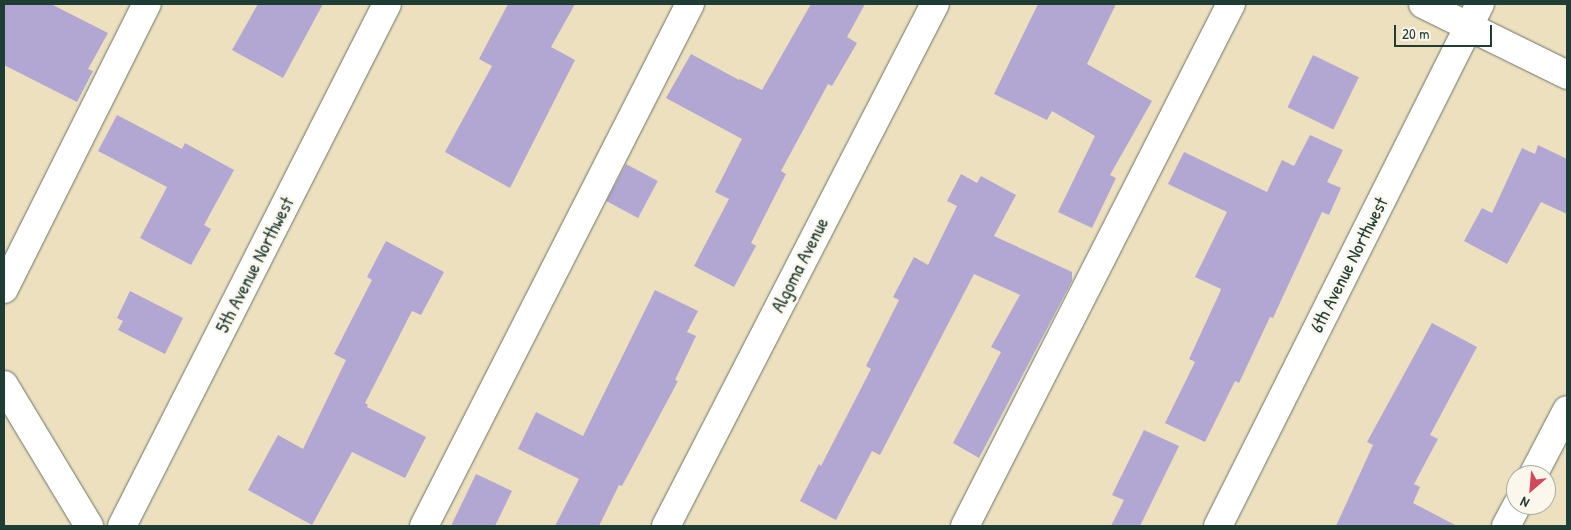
<!DOCTYPE html>
<style>
body{margin:0}
#map{position:relative;width:1571px;height:530px;overflow:hidden;background:#ece0bf;font-family:"Patrick Hand",sans-serif}
div>[style]{position:absolute}
[style*='--x']{left:calc(var(--x)*1px);top:calc(var(--y)*1px);width:calc(var(--w)*1px);rotate:calc(var(--a)*1deg)}
.building>*{inset:0;background:#b2a7d2;transform-origin:0 0}
.roads{filter:drop-shadow(0 0 1px #677665) drop-shadow(0 0 1px #677665)}
.minor>*{height:28px;margin:-14px;padding:0 14px;transform-origin:14px;border-radius:14px;background:#fff}
span{translate:-50% -50%;white-space:nowrap;text-align:center;line-height:1.15;-webkit-text-stroke:5px #fbf7ec;paint-order:stroke}
.street-label{font-size:19px;color:#1f3d34}
.frame{position:absolute;inset:0;border:5px solid #1f3d34;pointer-events:none}
.north{position:absolute;left:1506px;top:465px;width:50px;height:50px;box-sizing:border-box;background:#fbf7ec;border:1px solid #a3ada2;border-radius:50%;rotate:207deg;font-size:14px;font-weight:700;line-height:20px;text-align:center;color:#1f3d34}
.north::after{content:'';display:block;margin:auto;width:18px;height:22px;background:#d1495b;clip-path:polygon(50% 0,100% 100%,50% 72%,0 100%)}
.scale{position:absolute;left:1394px;top:25px;width:98px;height:22px;box-sizing:border-box;border:2px solid #1f3d34;border-top:0;padding-left:6px;font-size:15px;line-height:18px;white-space:nowrap;color:#1f3d34;-webkit-text-stroke:4px #fbf7ec;paint-order:stroke}
</style>
<div id="map">
<div class="building">
<div style="clip-path:polygon(4px 4px,51px 4px,108px 33px,88px 69px,93px 71px,77px 102px,4px 65px)"></div>
<div style="clip-path:polygon(258px 4px,323px 4px,283px 78px,232px 50px)"></div>
<div style="clip-path:polygon(508px 4px,575px 4px,551px 47px,575px 60px,510px 188px,445px 152px,492px 66px,479px 59px)"></div>
<div style="clip-path:polygon(811px 4px,865px 4px,847px 37px,857px 43px,832px 86px,828px 84px,781px 171px,786px 174px,751px 243px,756px 246px,734px 287px,694px 266px,729px 199px,715px 192px,742px 139px,666px 98px,691px 54px,739px 80px,740px 79px,762px 90px)"></div>
<div style="clip-path:polygon(1038px 4px,1116px 4px,1087px 64px,1152px 101px,1110px 175px,1116px 178px,1092px 228px,1058px 212px,1095px 136px,1052px 111px,1047px 120px,994px 94px)"></div>
<div style="left:1313px;top:55px;width:51px;height:58px;rotate:26deg"></div>
<div style="clip-path:polygon(117px 115px,182px 149px,185px 143px,234px 170px,204px 225px,211px 229px,191px 265px,140px 238px,167px 187px,98px 151px)"></div>
<div style="clip-path:polygon(1310px 135px,1343px 150px,1327px 182px,1341px 188px,1329px 215px,1322px 212px,1273px 318px,1270px 317px,1239px 383px,1235px 381px,1205px 442px,1165px 423px,1195px 362px,1189px 359px,1220px 292px,1221px 289px,1195px 277px,1227px 212px,1168px 184px,1184px 152px,1267px 192px,1282px 160px,1294px 166px)"></div>
<div style="clip-path:polygon(1538px 145px,1567px 159px,1567px 214px,1541px 202px,1507px 264px,1464px 241px,1482px 208px,1492px 213px,1522px 148px,1535px 154px)"></div>
<div style="left:626px;top:164px;width:36px;height:42px;rotate:28deg"></div>
<div style="clip-path:polygon(961px 174px,977px 183px,981px 176px,1016px 195px,994px 236px,1072px 272px,1072px 281px,979px 458px,953px 443px,1001px 352px,991px 347px,1020px 295px,974px 274px,880px 455px,872px 451px,836px 520px,800px 501px,819px 464px,821px 466px,871px 369px,866px 366px,899px 300px,893px 297px,914px 257px,928px 265px,957px 206px,947px 201px)"></div>
<div style="clip-path:polygon(386px 241px,444px 272px,421px 315px,412px 311px,365px 403px,368px 405px,367px 407px,426px 437px,405px 478px,352px 452px,312px 525px,248px 490px,278px 435px,303px 449px,346px 360px,334px 354px,372px 280px,367px 277px)"></div>
<div style="clip-path:polygon(655px 290px,698px 311px,687px 332px,696px 336px,675px 380px,678px 381px,622px 486px,619px 485px,599px 526px,555px 526px,579px 479px,518px 449px,536px 412px,583px 436px)"></div>
<div style="clip-path:polygon(130px 291px,183px 318px,165px 354px,118px 330px,123px 321px,117px 318px)"></div>
<div style="clip-path:polygon(1432px 323px,1477px 347px,1430px 435px,1438px 439px,1414px 484px,1420px 487px,1413px 503px,1457px 526px,1336px 526px,1373px 445px,1367px 442px)"></div>
<div style="clip-path:polygon(1144px 430px,1179px 446px,1140px 526px,1111px 526px,1124px 500px,1112px 495px)"></div>
<div style="clip-path:polygon(476px 474px,512px 491px,495px 526px,451px 526px)"></div>
</div>
<div class="roads">
<div class="minor">
<div style="--x:1423;--y:4;--w:161;--a:26.2"></div>
<div style="--x:4;--y:289;--w:319;--a:-63.4"></div>
<div style="--x:4;--y:385;--w:165;--a:58.9"></div>
<div style="--x:1533;--y:475;--w:73;--a:-62.4"></div>
<div style="--x:122;--y:526;--w:585;--a:-63.08"></div>
<div style="--x:424;--y:526;--w:586;--a:-63"></div>
<div style="--x:666;--y:526;--w:587;--a:-62.74"></div>
<div style="--x:965;--y:526;--w:586;--a:-63"></div>
<div style="--x:1218;--y:526;--w:584;--a:-63.35"></div>
<div style="--x:1506;--y:526;--w:24;--a:-62"></div>
</div>
</div>
<div class="street-label">
<span style="left:255px;top:265px;rotate:-63deg">5th Avenue Northwest</span>
<span style="left:800px;top:265px;rotate:-63deg">Algoma Avenue</span>
<span style="left:1349px;top:265px;rotate:-63deg">6th Avenue Northwest</span>
</div>
<div class="frame"></div>
<div class="north">N</div>
<div class="scale">20 m</div>
</div>
